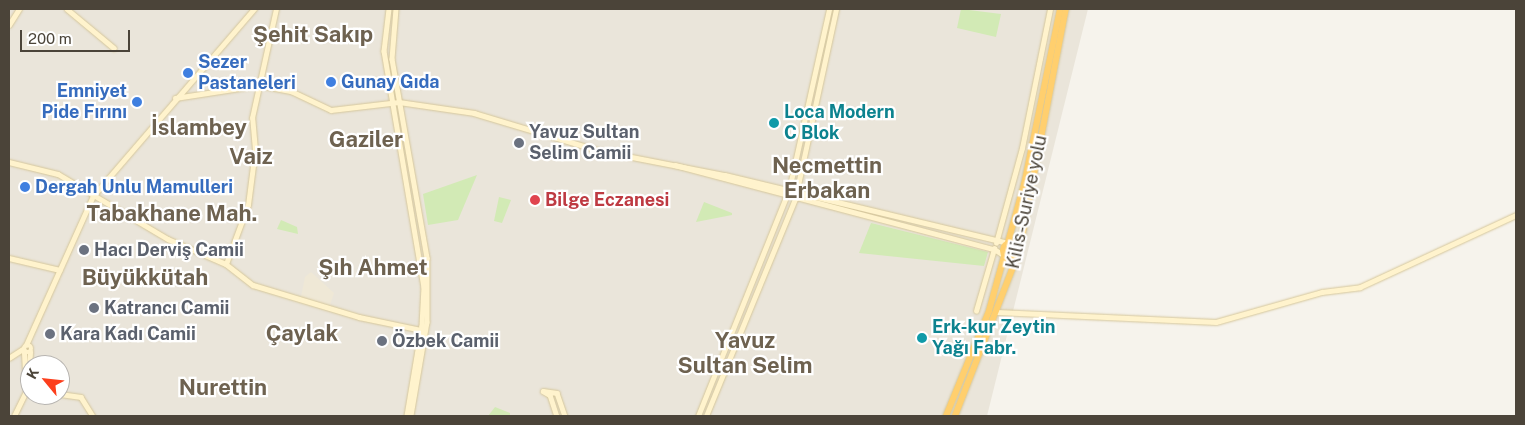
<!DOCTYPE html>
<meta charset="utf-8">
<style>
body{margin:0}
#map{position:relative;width:1525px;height:425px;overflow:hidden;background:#f6f3ec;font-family:"Public Sans",sans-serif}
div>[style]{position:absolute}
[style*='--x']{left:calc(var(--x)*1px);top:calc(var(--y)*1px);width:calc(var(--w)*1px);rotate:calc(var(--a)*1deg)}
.residential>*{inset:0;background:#eae5da}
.education>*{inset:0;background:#efe8d6}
.green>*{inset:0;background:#d2eab5}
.roads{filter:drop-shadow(0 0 1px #d6c79b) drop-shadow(0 0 1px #d6c79b)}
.secondary>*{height:4.5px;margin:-2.25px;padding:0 2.25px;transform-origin:2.25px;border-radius:2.25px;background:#fff3cd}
.secondary>.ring{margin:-2.25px;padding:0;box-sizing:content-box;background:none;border:4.5px solid #fff3cd;border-radius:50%}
.highway>*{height:5.5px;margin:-2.75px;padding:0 2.75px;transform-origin:2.75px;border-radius:2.75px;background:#ffcf6e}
.highway>.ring{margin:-2.75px;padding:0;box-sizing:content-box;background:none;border:5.5px solid #ffcf6e;border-radius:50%}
.dots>*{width:14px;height:14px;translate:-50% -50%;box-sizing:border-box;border:2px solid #fff;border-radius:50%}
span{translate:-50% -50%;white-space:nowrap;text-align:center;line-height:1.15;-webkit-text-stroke:4.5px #fff;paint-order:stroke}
.shop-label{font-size:18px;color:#366cbe;font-weight:700}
.left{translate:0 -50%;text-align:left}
.right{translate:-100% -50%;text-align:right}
.culture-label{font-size:18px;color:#0d838f;font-weight:700}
.worship-label{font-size:18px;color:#5b616d;font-weight:700}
.health-label{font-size:18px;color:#be3a42;font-weight:700}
.street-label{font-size:18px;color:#4b4439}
.district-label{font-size:22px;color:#6e6250;font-weight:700}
.frame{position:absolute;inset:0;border:10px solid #4b4439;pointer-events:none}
.north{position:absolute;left:20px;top:355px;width:50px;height:50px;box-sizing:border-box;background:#fff;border:1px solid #b7b4b0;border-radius:50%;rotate:298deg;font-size:14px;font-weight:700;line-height:20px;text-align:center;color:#4b4439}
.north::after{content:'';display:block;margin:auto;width:18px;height:22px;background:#fc3f1d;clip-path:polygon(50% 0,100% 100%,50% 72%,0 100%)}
.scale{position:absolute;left:20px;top:30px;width:110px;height:22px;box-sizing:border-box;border:2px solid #4b4439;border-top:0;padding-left:6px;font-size:15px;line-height:18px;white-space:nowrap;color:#4b4439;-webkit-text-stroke:4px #fff;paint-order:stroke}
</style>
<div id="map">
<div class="residential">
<div style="clip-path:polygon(evenodd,9px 9px,1088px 9px,987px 416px,9px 416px,9px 9px,30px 365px,60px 365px,60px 395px,30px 395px,30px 365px)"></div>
</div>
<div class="education">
<div style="clip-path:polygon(311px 272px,334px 293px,330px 305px,301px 297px,305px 277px)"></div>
</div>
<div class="green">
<div style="clip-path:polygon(961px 9px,1001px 14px,996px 37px,957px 28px)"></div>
<div style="clip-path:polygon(477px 175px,458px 220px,428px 225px,423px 194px)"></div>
<div style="clip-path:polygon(499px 197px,511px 200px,502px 223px,494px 221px)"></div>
<div style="clip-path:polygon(704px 202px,732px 213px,732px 215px,696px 222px)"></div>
<div style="clip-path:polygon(281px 220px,297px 227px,298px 234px,277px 229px)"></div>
<div style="clip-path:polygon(871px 223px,988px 252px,984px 266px,859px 253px)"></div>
<div style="clip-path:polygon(495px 407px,510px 413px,510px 416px,488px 416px)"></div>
</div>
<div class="roads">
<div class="secondary">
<div style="--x:67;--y:9;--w:61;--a:39.7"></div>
<div style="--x:389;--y:9;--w:42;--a:96.8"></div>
<div style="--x:384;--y:51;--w:239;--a:80.4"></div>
<div style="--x:424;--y:287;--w:39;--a:93"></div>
<div style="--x:422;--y:326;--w:91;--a:99.5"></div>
<div style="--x:396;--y:9;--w:50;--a:94.6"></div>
<div style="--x:392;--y:59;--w:202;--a:80"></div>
<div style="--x:427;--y:258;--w:64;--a:90"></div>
<div style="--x:427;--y:322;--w:95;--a:99.7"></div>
<div style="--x:9;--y:25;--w:19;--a:-58"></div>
<div style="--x:175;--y:98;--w:85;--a:-8.8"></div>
<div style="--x:259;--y:85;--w:33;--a:11"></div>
<div style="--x:291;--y:91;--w:44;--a:25.4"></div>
<div style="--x:331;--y:110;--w:68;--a:-6.7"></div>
<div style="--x:399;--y:102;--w:76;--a:8.3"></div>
<div style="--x:474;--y:113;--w:133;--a:16.7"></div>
<div style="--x:601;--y:151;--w:126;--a:11"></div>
<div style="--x:725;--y:175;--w:292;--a:13.5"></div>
<div style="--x:9;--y:162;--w:50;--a:13.8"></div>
<div style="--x:58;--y:174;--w:128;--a:30.6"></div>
<div style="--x:168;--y:239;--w:63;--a:23.3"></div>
<div style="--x:226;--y:264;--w:34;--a:38"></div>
<div style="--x:253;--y:285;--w:111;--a:16.8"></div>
<div style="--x:359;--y:317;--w:64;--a:11.7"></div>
<div style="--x:675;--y:165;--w:330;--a:14.8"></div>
<div style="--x:994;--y:249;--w:13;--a:32"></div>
<div style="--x:996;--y:243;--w:98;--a:-74.7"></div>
<div style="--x:1022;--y:148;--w:142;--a:-78.6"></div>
<div style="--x:9;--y:258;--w:52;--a:13.2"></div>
<div style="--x:226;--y:264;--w:63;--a:-69.6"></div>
<div style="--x:248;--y:205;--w:55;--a:-82.7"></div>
<div style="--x:255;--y:150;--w:32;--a:-95"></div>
<div style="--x:252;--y:118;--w:112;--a:-77.6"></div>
<div style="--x:976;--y:311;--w:65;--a:-73.8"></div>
<div style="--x:997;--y:312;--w:219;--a:2.6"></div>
<div style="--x:1216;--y:322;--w:110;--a:-15.8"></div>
<div style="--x:1322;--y:292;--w:38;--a:-7"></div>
<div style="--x:1360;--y:287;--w:172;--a:-24.8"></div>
<div class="ring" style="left:24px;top:345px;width:3.5px;height:3.5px"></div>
<div style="--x:26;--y:345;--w:163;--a:-65.8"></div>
<div style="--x:93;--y:196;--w:247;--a:-49.3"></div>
<div style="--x:9;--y:358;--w:17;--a:-33"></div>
<div style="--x:29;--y:367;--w:15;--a:-86"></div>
<div style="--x:543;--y:391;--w:14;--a:8"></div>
<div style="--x:557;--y:393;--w:24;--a:71"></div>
<div style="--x:543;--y:391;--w:8;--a:30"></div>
<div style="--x:550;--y:395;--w:22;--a:72"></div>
<div style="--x:60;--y:394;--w:21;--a:8"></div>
<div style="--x:81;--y:397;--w:22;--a:58"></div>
<div style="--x:14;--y:416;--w:28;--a:-64"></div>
<div style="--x:26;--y:391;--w:39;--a:-93"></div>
<div style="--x:698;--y:416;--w:244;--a:-68.1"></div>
<div style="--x:789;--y:190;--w:185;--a:-77.5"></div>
<div style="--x:706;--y:416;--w:235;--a:-67.7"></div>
<div style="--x:795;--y:199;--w:194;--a:-77.8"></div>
</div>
<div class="highway">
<div class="ring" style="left:1003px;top:243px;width:10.5px;height:10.5px"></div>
<div style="--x:946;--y:416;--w:113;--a:-67.7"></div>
<div style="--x:989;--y:311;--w:131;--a:-74.5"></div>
<div style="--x:1024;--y:185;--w:180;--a:-78.4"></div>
<div style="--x:955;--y:416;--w:176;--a:-68.7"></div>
<div style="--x:1019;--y:252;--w:248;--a:-79.1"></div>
</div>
</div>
<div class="dots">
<div style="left:188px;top:73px;background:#3f7fe0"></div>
<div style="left:331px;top:82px;background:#3f7fe0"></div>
<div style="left:137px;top:102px;background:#3f7fe0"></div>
<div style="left:774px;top:123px;background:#0f9aa8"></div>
<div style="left:519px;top:143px;background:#6b7280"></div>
<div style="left:25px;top:187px;background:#3f7fe0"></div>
<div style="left:535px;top:200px;background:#e0444e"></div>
<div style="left:84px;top:250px;background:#6b7280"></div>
<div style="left:94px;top:308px;background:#6b7280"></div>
<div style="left:50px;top:334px;background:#6b7280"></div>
<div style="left:922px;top:338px;background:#0f9aa8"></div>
<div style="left:382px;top:341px;background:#6b7280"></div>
</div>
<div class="shop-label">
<span class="left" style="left:198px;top:73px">Sezer<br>Pastaneleri</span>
<span class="left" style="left:341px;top:82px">Gunay Gıda</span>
<span class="right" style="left:127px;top:102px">Emniyet<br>Pide Fırını</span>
<span class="left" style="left:35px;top:187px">Dergah Unlu Mamulleri</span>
</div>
<div class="culture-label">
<span class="left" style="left:784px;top:123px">Loca Modern<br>C Blok</span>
<span class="left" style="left:932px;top:338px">Erk-kur Zeytin<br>Yağı Fabr.</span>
</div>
<div class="worship-label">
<span class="left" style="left:529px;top:143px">Yavuz Sultan<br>Selim Camii</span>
<span class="left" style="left:94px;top:250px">Hacı Derviş Camii</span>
<span class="left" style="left:104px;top:308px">Katrancı Camii</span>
<span class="left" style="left:60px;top:334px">Kara Kadı Camii</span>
<span class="left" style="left:392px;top:341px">Özbek Camii</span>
</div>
<div class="health-label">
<span class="left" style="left:545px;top:200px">Bilge Eczanesi</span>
</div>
<div class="street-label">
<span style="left:1027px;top:202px;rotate:-78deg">Kilis-Suriye yolu</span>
</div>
<div class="district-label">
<span style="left:313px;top:35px">Şehit Sakıp</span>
<span style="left:199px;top:128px">İslambey</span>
<span style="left:366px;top:140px">Gaziler</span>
<span style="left:251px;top:157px">Vaiz</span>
<span style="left:827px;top:178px">Necmettin<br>Erbakan</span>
<span style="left:172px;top:214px">Tabakhane Mah.</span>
<span style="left:373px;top:268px">Şıh Ahmet</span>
<span style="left:145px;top:278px">Büyükkütah</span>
<span style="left:302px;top:334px">Çaylak</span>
<span style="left:745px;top:353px">Yavuz<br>Sultan Selim</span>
<span style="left:223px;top:388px">Nurettin</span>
</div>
<div class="frame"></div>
<div class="north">K</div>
<div class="scale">200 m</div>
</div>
